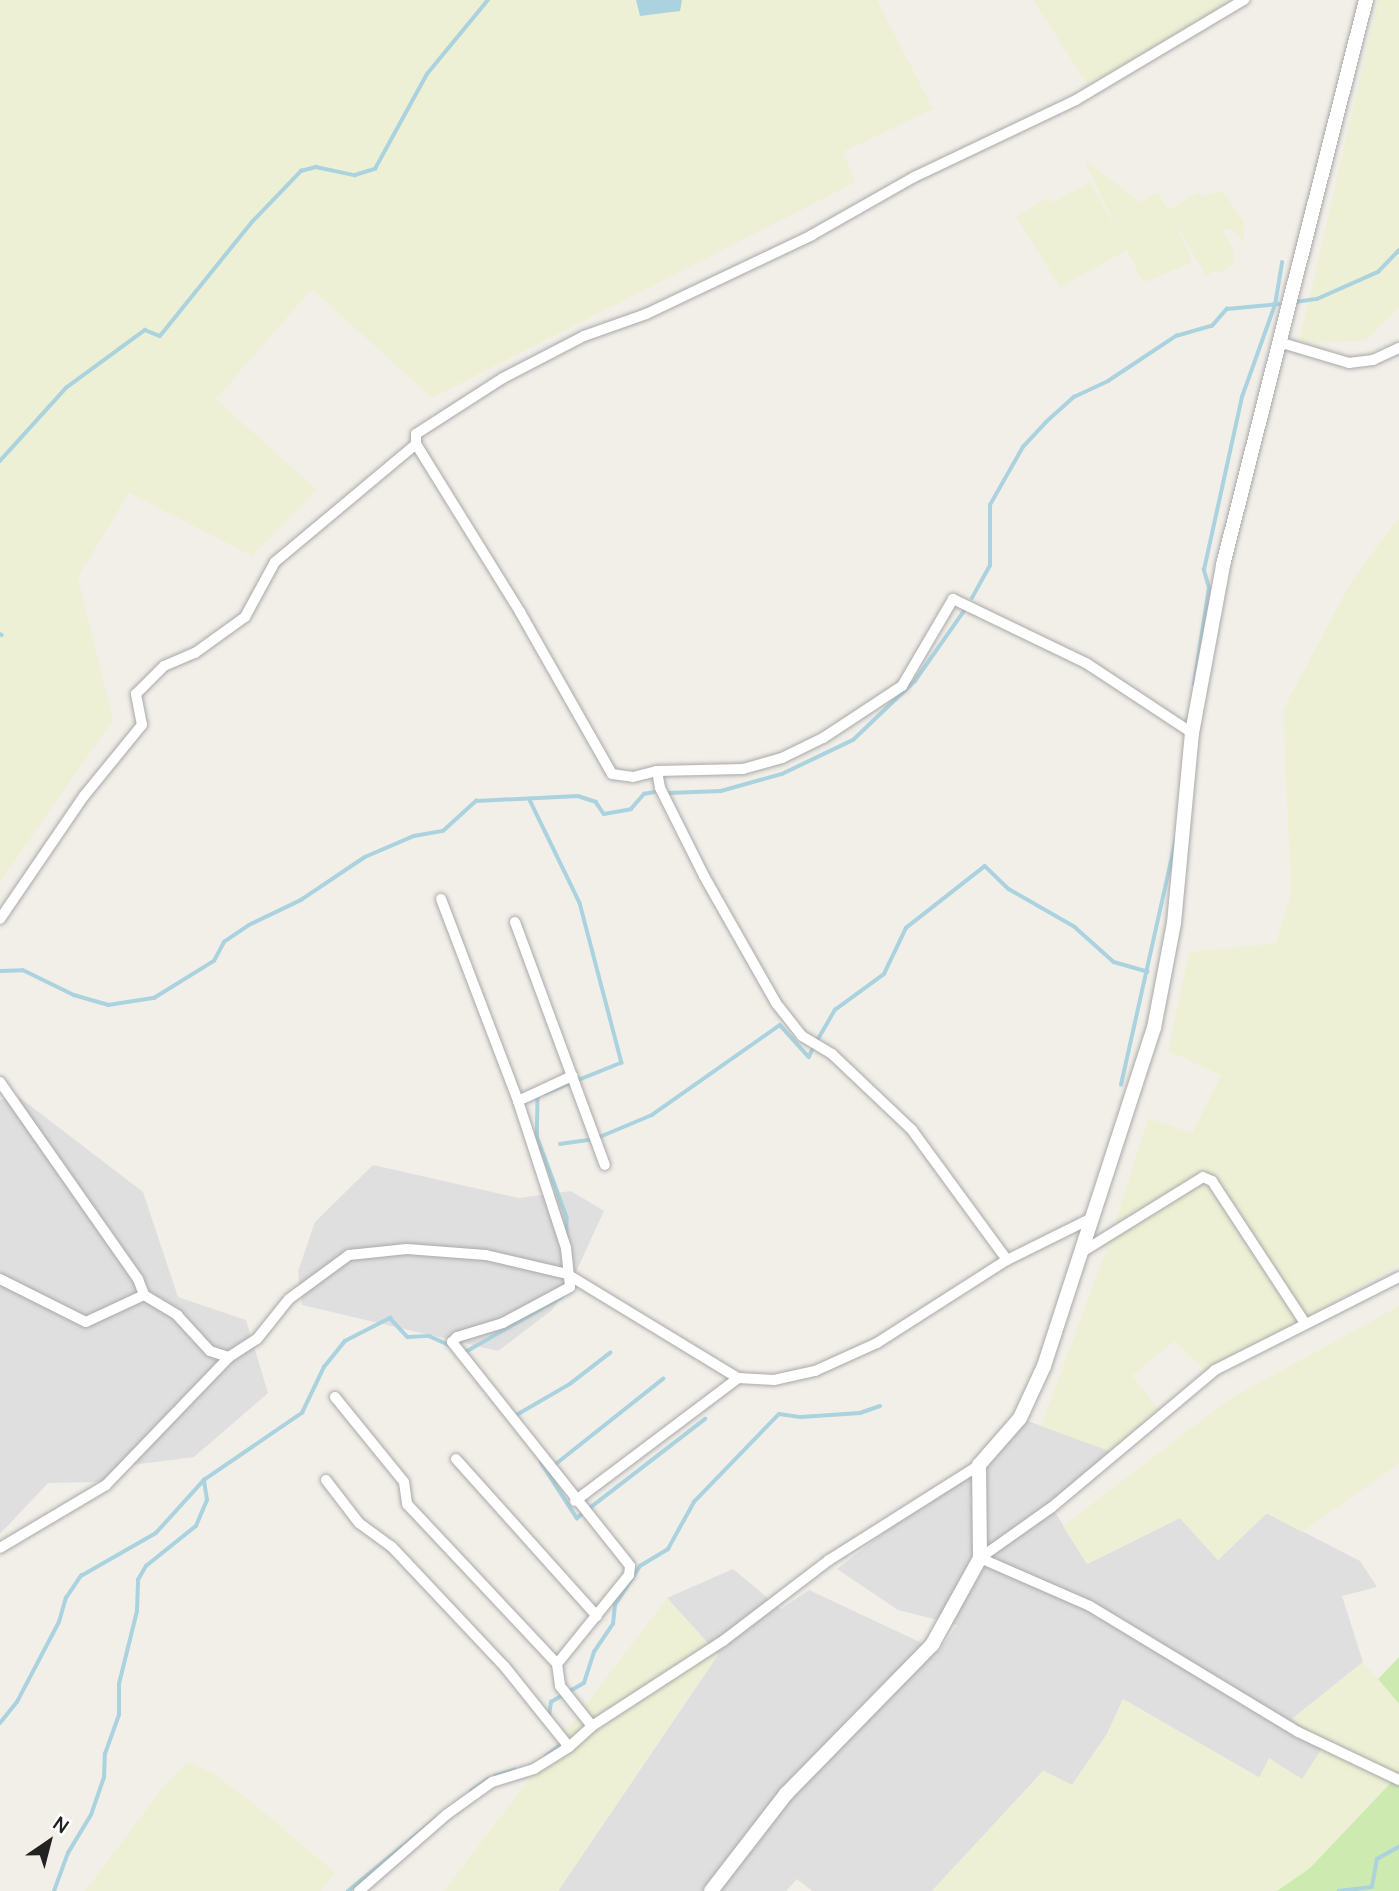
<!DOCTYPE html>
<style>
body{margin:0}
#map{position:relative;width:1399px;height:1891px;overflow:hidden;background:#f2efe9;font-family:Manrope,sans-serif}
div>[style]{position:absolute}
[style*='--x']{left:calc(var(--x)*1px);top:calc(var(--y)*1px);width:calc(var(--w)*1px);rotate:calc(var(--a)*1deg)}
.residential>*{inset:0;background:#e0dfdf}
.farmland>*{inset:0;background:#eef0d5}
.grass>*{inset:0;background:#cdebb0}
.water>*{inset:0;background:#aad3df}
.stream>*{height:3.5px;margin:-1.75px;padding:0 1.75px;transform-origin:1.75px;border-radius:1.75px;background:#aad3df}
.roads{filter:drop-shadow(0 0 2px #a9a9a9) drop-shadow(0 0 2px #a9a9a9)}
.minor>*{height:10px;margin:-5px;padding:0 5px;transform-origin:5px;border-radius:5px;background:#fff}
.tertiary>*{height:14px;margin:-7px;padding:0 7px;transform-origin:7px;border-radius:7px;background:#fff}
span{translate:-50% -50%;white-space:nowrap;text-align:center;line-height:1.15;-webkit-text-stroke:7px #fff;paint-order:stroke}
.north{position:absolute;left:14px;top:1807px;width:70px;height:70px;-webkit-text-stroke:5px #fff;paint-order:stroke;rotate:35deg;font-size:19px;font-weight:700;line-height:28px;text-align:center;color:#222}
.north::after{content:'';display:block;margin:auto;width:24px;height:32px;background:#222;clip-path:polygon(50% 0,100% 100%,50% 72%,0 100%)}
</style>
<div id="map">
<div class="residential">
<div style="clip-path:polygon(19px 1097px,143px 1192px,178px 1297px,246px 1320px,268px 1393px,194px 1457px,132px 1465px,99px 1482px,48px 1483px,0 1534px,0 1100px)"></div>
<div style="clip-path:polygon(373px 1165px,519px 1198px,571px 1191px,604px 1211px,569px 1287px,552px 1310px,498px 1351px,302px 1305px,298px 1271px,315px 1222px)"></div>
<div style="clip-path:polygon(1028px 1421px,1118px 1454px,1052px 1507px,1087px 1564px,1180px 1518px,1218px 1560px,1267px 1513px,1360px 1561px,1377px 1587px,1342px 1596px,1363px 1662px,1292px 1719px,1325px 1744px,1303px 1779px,1260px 1778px,1123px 1699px,1107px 1734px,1072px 1785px,1043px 1771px,932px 1891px,812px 1891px,797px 1879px,786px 1891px,558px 1891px,718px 1655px,667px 1598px,733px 1569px,781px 1609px,809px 1590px,939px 1651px,957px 1625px,898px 1610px,837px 1569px)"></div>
</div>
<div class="farmland">
<div style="clip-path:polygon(0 0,877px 0,933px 109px,843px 152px,856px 182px,432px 398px,312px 289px,216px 399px,317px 490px,252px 556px,129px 493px,78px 577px,113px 720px,0 882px)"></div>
<div style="clip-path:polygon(1033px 0,1230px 0,1184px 33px,1087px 84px)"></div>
<div style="clip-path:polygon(1378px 0,1399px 0,1399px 308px,1365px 341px,1299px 343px)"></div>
<div style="clip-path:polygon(1083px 158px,1140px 202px,1158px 192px,1168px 210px,1199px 192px,1202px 196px,1223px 191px,1244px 222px,1244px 243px,1231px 229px,1222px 230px,1234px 250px,1234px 263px,1221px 273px,1216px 270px,1206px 276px,1174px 221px,1193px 262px,1143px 283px,1127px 250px,1060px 287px,1016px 217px,1047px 198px,1054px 202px,1090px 182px,1119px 234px)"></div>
<div style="clip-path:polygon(1399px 517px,1399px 1265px,1209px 1374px,1174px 1341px,1132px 1376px,1160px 1410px,1118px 1454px,1041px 1426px,1111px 1237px,1148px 1118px,1192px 1133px,1221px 1075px,1168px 1051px,1189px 952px,1276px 943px,1291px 892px,1283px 710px,1351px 582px)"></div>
<div style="clip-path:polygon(1399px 1306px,1399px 1464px,1302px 1532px,1266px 1513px,1218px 1560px,1180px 1518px,1087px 1564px,1063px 1526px,1231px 1398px)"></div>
<div style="clip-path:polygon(667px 1598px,718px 1654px,558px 1891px,444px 1891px)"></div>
<div style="clip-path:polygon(1363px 1662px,1399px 1704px,1399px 1774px,1310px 1868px,1277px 1891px,932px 1891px,1044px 1771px,1072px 1785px,1107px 1734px,1123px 1699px,1259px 1778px,1269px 1758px,1302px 1779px,1325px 1744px,1292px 1719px)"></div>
<div style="clip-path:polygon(188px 1762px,213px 1773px,253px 1803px,335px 1873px,321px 1891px,85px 1891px,164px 1786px)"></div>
</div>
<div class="grass">
<div style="clip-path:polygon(1399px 1657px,1399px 1704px,1378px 1679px)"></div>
<div style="clip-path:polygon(1399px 1774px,1399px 1891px,1277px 1891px,1310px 1868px)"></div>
</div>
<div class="water">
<div style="clip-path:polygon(636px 0,682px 0,680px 11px,640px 16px)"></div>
</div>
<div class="stream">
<div style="--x:1295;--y:302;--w:22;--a:-8"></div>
<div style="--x:1317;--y:299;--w:67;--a:-23.9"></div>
<div style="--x:1378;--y:272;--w:30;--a:-46"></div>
<div style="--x:0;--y:461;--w:98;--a:-47.9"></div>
<div style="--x:66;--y:388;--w:98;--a:-36.3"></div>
<div style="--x:145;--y:330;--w:16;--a:22"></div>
<div style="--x:160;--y:336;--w:146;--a:-51.1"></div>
<div style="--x:252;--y:222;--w:71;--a:-46.1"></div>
<div style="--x:301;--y:171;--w:16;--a:-15"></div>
<div style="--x:316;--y:167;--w:40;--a:12"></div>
<div style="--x:355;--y:175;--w:21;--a:-17"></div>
<div style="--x:375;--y:169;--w:108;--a:-61.3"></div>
<div style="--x:427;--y:74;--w:96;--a:-50.5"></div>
<div style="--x:972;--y:598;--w:37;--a:-61"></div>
<div style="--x:990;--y:566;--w:61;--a:-90"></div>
<div style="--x:990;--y:505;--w:67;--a:-60.4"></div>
<div style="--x:1023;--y:447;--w:34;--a:-47"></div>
<div style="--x:1046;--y:422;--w:38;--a:-42"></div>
<div style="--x:1074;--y:397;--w:38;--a:-25"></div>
<div style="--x:1108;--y:381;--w:82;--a:-33.5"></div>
<div style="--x:1176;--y:336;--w:37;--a:-16"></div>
<div style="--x:1212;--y:326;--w:23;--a:-49"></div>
<div style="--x:1227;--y:309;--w:52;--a:-5.5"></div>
<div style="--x:0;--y:634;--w:2;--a:27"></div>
<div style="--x:1194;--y:685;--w:98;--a:-81.2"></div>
<div style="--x:1209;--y:588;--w:19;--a:-106"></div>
<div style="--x:1204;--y:570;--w:177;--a:-77.6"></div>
<div style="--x:1242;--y:397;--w:98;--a:-70.3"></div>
<div style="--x:1275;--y:305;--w:43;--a:-80.5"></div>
<div style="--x:668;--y:793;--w:53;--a:-2.2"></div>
<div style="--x:721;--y:791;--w:63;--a:-15.6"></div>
<div style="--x:782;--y:774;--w:79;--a:-25.6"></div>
<div style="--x:853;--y:740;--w:86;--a:-43.6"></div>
<div style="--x:915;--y:681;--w:85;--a:-55"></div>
<div style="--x:530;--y:800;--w:114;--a:64.1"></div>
<div style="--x:580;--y:903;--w:165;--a:75.3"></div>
<div style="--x:622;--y:1063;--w:83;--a:158.1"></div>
<div style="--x:0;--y:971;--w:23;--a:-2"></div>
<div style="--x:23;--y:970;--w:57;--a:26.1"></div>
<div style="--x:74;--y:995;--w:35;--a:16"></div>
<div style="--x:108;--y:1005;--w:47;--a:-8.7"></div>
<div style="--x:154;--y:998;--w:70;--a:-31.7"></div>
<div style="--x:214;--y:961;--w:21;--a:-62"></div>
<div style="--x:224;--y:942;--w:30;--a:-34"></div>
<div style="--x:249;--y:925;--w:58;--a:-25.7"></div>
<div style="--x:301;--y:900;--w:77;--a:-33.9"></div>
<div style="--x:365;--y:857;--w:53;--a:-23.2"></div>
<div style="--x:414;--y:836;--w:29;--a:-10"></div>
<div style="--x:443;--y:831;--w:45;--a:-42.3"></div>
<div style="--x:476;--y:801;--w:102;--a:-2.8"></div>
<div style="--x:578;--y:796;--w:19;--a:18"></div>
<div style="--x:596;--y:802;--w:14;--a:56"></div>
<div style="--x:604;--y:814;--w:27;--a:-10"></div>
<div style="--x:631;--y:809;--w:20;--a:-49"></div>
<div style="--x:644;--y:794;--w:10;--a:-11"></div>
<div style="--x:817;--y:1041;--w:36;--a:-60"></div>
<div style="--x:835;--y:1010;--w:61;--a:-36.3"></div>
<div style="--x:884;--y:974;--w:51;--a:-64.4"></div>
<div style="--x:906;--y:928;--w:100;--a:-38.1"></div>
<div style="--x:985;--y:866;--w:33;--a:44"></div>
<div style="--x:1009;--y:889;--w:76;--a:29.9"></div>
<div style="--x:1075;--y:927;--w:52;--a:41.9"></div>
<div style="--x:1114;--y:962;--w:35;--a:16"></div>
<div style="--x:1121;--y:1085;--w:253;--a:-77.4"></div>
<div style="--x:538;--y:1097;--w:39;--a:91"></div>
<div style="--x:537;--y:1136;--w:86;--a:69.7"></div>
<div style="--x:567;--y:1217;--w:22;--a:90"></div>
<div style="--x:560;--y:1144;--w:35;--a:-8"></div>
<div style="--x:595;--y:1139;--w:62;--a:-22.8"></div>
<div style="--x:652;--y:1115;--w:156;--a:-35.1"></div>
<div style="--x:780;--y:1025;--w:43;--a:47.8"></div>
<div style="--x:809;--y:1057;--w:8;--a:-67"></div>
<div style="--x:462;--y:1354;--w:115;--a:-29.7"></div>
<div style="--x:513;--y:1417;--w:66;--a:-30.1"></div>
<div style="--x:570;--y:1384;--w:51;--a:-37.8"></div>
<div style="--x:541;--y:1462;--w:67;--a:57.3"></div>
<div style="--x:577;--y:1518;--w:162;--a:-37.7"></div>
<div style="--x:552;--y:1467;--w:142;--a:-38.4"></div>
<div style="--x:549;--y:1716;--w:14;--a:-82"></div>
<div style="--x:551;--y:1702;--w:38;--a:-30"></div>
<div style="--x:584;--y:1683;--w:33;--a:-72"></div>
<div style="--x:594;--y:1652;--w:34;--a:-56"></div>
<div style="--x:613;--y:1624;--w:19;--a:-84"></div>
<div style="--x:615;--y:1605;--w:46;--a:-57.3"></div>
<div style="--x:640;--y:1566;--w:33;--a:-31"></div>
<div style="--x:668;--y:1549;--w:54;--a:-61"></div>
<div style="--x:694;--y:1502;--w:122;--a:-46"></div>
<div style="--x:779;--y:1414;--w:22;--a:8"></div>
<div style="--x:801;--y:1417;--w:59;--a:-3.9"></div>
<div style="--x:860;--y:1413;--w:21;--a:-19"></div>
<div style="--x:0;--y:1723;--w:27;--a:-51"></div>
<div style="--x:17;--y:1702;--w:90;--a:-62.3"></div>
<div style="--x:59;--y:1622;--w:25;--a:-74"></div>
<div style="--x:66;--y:1598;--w:27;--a:-56"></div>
<div style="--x:81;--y:1576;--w:86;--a:-29.8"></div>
<div style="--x:156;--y:1533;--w:72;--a:-47.8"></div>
<div style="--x:546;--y:1756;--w:20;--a:-37"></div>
<div style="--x:495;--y:1776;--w:20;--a:-18"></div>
<div style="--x:471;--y:1791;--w:21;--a:-35"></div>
<div style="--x:54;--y:1891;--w:40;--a:-69.8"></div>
<div style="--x:68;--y:1853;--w:44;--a:-58.8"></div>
<div style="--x:91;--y:1815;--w:39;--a:-71"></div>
<div style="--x:104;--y:1778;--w:24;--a:-88"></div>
<div style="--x:105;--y:1754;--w:41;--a:-70.3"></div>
<div style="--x:119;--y:1715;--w:31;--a:-90"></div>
<div style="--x:119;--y:1684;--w:75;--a:-76.1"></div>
<div style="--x:137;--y:1611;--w:31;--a:-88"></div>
<div style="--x:138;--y:1580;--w:16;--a:-60"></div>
<div style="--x:146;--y:1566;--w:64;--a:-38.7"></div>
<div style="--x:196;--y:1526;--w:28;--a:-67"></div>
<div style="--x:207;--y:1500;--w:20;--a:-99"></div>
<div style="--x:204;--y:1480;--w:119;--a:-34.4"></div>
<div style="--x:302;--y:1413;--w:51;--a:-64.4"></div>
<div style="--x:324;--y:1367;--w:33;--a:-51"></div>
<div style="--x:345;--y:1341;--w:51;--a:-27.1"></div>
<div style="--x:390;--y:1318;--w:26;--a:47"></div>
<div style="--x:408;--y:1337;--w:21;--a:-3"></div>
<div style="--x:429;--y:1336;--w:24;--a:24"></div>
<div style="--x:348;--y:1891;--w:114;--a:-39.3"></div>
<div style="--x:1339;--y:1891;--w:33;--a:-7"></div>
<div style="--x:1372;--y:1887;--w:28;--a:-80"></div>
<div style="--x:1377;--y:1859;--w:25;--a:-29"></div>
</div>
<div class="roads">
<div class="minor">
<div style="--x:1282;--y:343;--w:70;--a:16.6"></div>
<div style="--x:1349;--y:363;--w:24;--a:-7"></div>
<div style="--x:1373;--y:360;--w:29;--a:-25"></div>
<div style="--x:416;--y:444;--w:198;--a:58.2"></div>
<div style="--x:520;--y:612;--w:186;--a:60.4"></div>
<div style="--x:612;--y:774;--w:21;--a:8"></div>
<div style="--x:633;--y:777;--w:25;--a:-14"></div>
<div style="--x:657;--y:771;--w:86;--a:-1.3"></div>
<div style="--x:743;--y:769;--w:41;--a:-15.8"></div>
<div style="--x:782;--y:758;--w:46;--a:-26"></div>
<div style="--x:823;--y:738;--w:95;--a:-33.4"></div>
<div style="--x:902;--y:686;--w:101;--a:-59.6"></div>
<div style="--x:953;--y:599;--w:148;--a:25.7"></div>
<div style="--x:1086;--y:663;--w:127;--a:33.4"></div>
<div style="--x:657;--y:771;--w:17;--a:80"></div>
<div style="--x:660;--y:788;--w:98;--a:63.4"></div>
<div style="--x:704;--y:876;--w:146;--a:60.4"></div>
<div style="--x:776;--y:1003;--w:42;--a:51.8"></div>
<div style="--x:802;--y:1036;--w:35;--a:31"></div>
<div style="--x:832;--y:1054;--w:110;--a:43.5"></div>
<div style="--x:912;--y:1130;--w:161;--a:53.8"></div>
<div style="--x:441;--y:899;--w:216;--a:69.1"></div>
<div style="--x:518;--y:1101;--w:155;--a:71.9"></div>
<div style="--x:566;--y:1248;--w:39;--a:84"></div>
<div style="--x:570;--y:1287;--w:76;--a:151.8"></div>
<div style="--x:503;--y:1323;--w:48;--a:163.1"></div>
<div style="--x:457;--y:1337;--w:7;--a:135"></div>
<div style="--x:452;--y:1342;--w:286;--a:51.5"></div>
<div style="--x:630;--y:1566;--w:9;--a:96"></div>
<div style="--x:629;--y:1575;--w:114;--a:129"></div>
<div style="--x:0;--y:919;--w:149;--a:-55.7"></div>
<div style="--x:84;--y:796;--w:92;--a:-50.8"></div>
<div style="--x:142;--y:725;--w:32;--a:-101"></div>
<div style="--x:136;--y:694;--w:40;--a:-45"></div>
<div style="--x:164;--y:666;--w:34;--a:-23"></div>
<div style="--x:195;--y:653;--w:62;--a:-35.8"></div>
<div style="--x:245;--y:617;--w:63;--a:-61.4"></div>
<div style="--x:275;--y:562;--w:184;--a:-39.9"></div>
<div style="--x:416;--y:444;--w:10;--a:-90"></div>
<div style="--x:416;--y:434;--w:103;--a:-32.8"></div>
<div style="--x:503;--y:378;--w:91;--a:-27.4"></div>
<div style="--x:584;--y:336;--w:66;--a:-19.5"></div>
<div style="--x:646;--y:314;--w:184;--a:-25.4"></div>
<div style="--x:812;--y:235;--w:117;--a:-29.6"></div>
<div style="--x:914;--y:177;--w:179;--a:-25.4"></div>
<div style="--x:1076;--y:100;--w:196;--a:-30.8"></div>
<div style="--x:515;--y:922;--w:259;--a:69.7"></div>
<div style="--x:0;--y:1082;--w:241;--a:55"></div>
<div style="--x:138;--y:1279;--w:17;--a:69"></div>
<div style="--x:518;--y:1101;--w:60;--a:-24.8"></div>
<div style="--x:1082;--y:1252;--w:142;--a:-31.8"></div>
<div style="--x:1203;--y:1177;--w:10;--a:24"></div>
<div style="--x:1212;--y:1181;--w:170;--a:56.8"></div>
<div style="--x:0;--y:1279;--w:96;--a:26.6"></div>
<div style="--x:86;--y:1322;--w:64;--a:-25"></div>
<div style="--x:144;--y:1295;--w:39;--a:31"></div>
<div style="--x:177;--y:1315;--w:49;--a:47.5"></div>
<div style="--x:210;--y:1351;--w:20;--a:18"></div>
<div style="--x:229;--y:1357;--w:33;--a:-33"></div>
<div style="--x:257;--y:1339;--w:51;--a:-51.3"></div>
<div style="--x:289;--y:1299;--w:74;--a:-36.3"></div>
<div style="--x:349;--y:1255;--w:58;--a:-5.9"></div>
<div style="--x:407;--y:1249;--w:79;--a:4.3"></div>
<div style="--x:486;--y:1255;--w:83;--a:13.2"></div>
<div style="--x:567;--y:1274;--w:200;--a:31.3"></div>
<div style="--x:738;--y:1378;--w:36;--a:3"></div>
<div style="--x:774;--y:1380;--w:42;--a:-12.4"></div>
<div style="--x:815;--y:1371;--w:68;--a:-24.3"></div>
<div style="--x:877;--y:1343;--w:154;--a:-32.6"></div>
<div style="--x:1007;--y:1260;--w:93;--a:-26.3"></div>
<div style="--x:335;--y:1397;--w:109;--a:50.9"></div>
<div style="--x:404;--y:1482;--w:22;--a:82"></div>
<div style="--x:407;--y:1504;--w:219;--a:46.8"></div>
<div style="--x:557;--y:1664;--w:22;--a:82"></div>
<div style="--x:560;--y:1686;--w:51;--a:51.3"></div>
<div style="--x:456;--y:1459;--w:211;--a:48.1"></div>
<div style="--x:326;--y:1480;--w:54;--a:52.5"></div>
<div style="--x:359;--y:1523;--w:39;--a:36"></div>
<div style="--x:391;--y:1546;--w:166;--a:46.7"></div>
<div style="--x:505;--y:1667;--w:102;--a:51.3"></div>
<div style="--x:575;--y:1501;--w:204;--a:-37"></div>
<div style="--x:0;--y:1548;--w:123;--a:-30.7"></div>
<div style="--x:106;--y:1485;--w:178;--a:-46.1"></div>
<div style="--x:980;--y:1558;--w:88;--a:-35.3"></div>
<div style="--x:1052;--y:1507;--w:213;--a:-40"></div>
<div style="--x:1215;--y:1370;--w:206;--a:-26.8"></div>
<div style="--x:980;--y:1558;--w:120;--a:23.6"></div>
<div style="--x:1090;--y:1606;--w:243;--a:31.2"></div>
<div style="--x:1298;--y:1732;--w:112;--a:25.4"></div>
<div style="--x:359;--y:1891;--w:116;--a:-41.1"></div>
<div style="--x:446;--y:1815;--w:57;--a:-35.7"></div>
<div style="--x:492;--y:1782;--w:44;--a:-17.2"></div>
<div style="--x:534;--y:1769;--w:41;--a:-32.2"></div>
<div style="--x:569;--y:1747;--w:31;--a:-42"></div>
<div style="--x:592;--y:1726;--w:156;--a:-33"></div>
<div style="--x:723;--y:1641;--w:133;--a:-37.4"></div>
<div style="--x:829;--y:1560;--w:178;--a:-32.3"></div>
</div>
<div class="tertiary">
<div style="--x:711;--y:1891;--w:123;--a:-52.3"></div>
<div style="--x:786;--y:1794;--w:209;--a:-45.6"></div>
<div style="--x:932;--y:1645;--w:99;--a:-61.1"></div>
<div style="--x:980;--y:1558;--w:93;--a:-90.6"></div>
<div style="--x:979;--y:1465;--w:62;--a:-48.9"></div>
<div style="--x:1020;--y:1418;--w:57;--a:-65.2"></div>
<div style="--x:1044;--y:1366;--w:355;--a:-72"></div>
<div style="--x:1154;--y:1028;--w:107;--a:-79.2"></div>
<div style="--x:1174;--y:923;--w:191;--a:-84.6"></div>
<div style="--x:1192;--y:733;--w:171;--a:-79.5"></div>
<div style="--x:1223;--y:565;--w:583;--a:-75.8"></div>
</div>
</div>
<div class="north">N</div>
</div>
